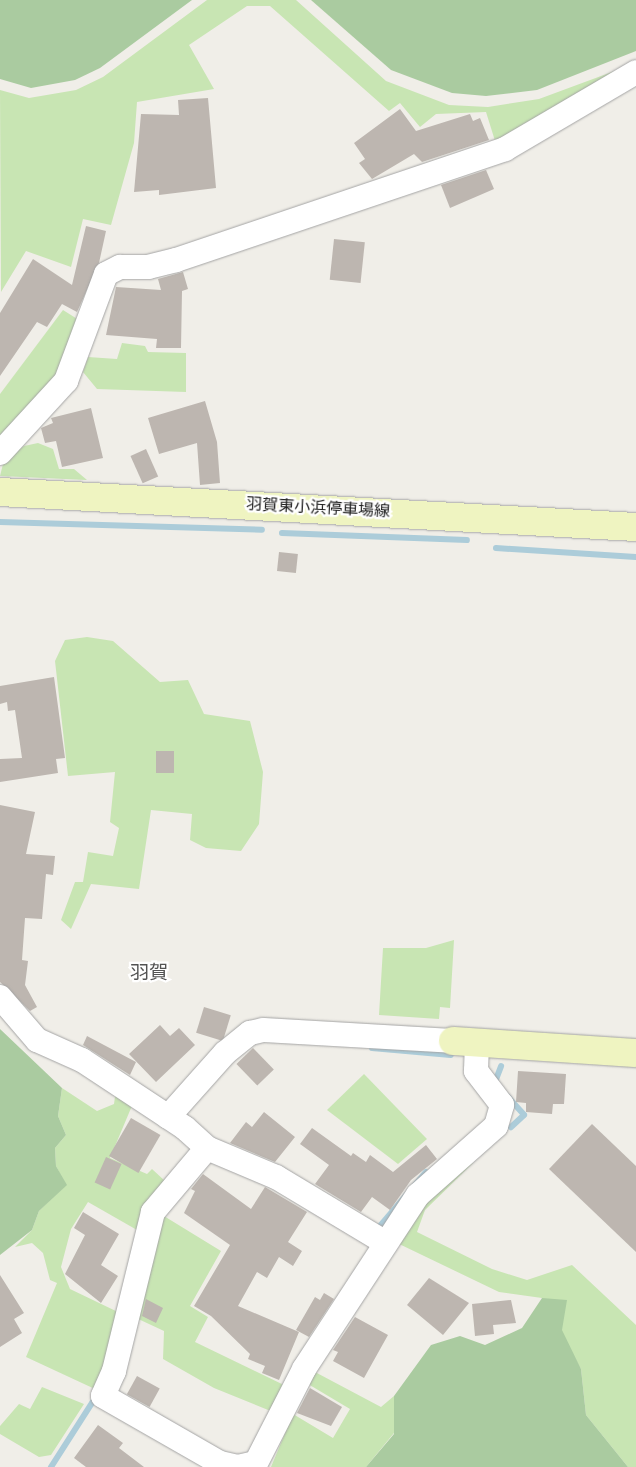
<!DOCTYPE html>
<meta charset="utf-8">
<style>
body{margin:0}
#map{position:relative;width:636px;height:1467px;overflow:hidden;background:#f0eee8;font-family:"DM Sans","Noto Sans JP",sans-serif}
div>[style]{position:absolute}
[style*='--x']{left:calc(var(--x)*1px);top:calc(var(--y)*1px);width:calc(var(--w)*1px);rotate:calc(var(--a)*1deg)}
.grass>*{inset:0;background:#c8e5b3}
.forest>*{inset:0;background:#aacba0}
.stream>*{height:6px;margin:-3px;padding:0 3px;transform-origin:3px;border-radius:3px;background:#acccd9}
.building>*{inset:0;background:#bdb6b0;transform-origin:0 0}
.roads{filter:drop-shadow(0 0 1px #a4a4a4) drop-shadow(0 0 1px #a4a4a4)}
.street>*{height:24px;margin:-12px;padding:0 12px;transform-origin:12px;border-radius:12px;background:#fff}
.secondary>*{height:28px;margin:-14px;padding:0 14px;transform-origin:14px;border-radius:14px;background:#eff4c1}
span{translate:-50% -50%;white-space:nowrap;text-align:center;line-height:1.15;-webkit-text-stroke:4.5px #fff;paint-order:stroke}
.street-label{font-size:16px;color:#202020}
.quarter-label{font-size:19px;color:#535353}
</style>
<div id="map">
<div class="grass">
<div style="clip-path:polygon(207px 0,296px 0,386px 81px,449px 105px,488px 107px,539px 99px,628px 66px,496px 144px,486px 112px,436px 114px,420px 127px,400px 103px,389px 111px,270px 6px,247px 6px,189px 45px,214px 89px,137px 102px,134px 143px,111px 225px,83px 219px,71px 267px,26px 251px,1px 292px,0 90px,29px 98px,76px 90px,103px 77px)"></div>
<div style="clip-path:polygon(63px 310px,82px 322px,69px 360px,0 443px,0 394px)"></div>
<div style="clip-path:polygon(122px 343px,145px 346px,148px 352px,186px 353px,186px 392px,97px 389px,83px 372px,88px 357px,117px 359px)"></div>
<div style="clip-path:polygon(38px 443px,53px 449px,59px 469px,74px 469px,87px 480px,0 476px,4px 460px,24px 446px)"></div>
<div style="clip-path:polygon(87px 637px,113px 641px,160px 682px,188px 680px,204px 714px,250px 721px,263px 772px,259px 824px,241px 851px,206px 848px,190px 840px,192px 814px,151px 810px,139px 889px,91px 884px,71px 929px,61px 920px,75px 882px,83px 882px,88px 852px,113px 856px,119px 828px,110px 822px,115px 772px,68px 776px,55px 661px,65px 640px)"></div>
<div style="clip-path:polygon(454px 940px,450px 1008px,440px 1007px,439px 1019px,379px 1015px,383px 948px,426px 948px)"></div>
<div style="clip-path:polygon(364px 1074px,427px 1139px,398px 1164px,327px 1110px)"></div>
<div style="clip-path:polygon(62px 1088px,97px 1111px,114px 1104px,116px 1089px,134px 1101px,110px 1158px,147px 1174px,152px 1169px,165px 1181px,137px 1230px,88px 1202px,71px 1229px,61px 1267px,70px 1289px,120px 1313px,97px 1390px,26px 1357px,57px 1283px,50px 1280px,43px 1253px,32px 1243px,15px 1247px,32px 1230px,39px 1211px,66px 1185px,56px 1166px,55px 1148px,66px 1135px,58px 1116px)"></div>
<div style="clip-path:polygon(473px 1163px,425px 1210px,417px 1232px,492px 1269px,527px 1280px,572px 1265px,636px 1325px,636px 1467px,628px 1467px,586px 1415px,581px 1369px,542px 1298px,499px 1292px,395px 1242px,418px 1209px,464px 1164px)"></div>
<div style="clip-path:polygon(159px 1213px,221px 1251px,190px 1306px,208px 1317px,195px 1342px,286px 1386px,273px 1412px,214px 1388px,163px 1359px,164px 1331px,134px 1317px)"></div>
<div style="clip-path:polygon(315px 1372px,381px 1407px,394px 1396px,394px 1433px,366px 1467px,271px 1467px,293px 1414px,333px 1438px,350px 1409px,308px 1384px)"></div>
<div style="clip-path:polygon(42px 1387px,84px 1404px,51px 1455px,39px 1457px,0 1434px,0 1426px,19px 1404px,30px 1409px)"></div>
</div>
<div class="forest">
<div style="clip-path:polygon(0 0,192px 0,100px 68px,75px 80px,31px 88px,0 79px)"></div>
<div style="clip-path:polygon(311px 0,636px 0,636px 51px,537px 90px,486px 96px,452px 93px,391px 70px)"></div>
<div style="clip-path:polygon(0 1029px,62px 1088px,58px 1116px,66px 1135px,55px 1148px,56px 1166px,67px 1185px,39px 1211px,32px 1230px,0 1255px)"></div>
<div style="clip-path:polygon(542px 1298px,567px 1300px,562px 1330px,581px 1369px,586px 1415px,628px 1467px,366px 1467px,394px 1434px,394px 1396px,431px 1345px,460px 1336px,485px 1345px,522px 1328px)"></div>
</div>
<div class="stream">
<div style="--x:0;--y:522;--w:262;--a:1.7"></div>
<div style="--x:282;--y:533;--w:185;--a:2.2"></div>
<div style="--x:496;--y:548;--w:140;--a:3.7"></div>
<div style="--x:372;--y:1048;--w:79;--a:5.1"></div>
<div style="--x:495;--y:1082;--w:17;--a:-69"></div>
<div style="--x:508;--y:1097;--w:24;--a:48"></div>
<div style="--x:524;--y:1115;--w:18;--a:137"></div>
<div style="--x:380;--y:1226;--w:71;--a:-49.6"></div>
<div style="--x:51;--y:1467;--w:85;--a:-57.4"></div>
</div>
<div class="building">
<div style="clip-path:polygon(208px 98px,216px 188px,159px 195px,159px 190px,134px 192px,141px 114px,179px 115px,178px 100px)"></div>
<div style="clip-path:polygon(400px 109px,416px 131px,470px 114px,473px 121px,480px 118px,489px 140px,422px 162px,414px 154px,372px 179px,359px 163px,365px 159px,354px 143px)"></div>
<div style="clip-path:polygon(486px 170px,494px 189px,450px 208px,441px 185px)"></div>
<div style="clip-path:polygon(86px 226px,106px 231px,99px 263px,77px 312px,62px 304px,47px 327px,37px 322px,0 376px,0 313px,33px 259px,72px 285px)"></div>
<div style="left:334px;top:239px;width:31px;height:41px;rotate:6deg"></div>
<div style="clip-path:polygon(183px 272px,188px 289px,182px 291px,181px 348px,156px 348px,157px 339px,106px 335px,116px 287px,161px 290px,158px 279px)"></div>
<div style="clip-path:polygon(205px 401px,217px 442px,220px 483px,200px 485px,197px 443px,159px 454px,148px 418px)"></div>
<div style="clip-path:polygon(91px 408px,103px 458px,62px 467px,56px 441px,45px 443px,41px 428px,53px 423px,51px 418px)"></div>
<div style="left:146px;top:449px;width:30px;height:17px;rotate:66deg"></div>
<div style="left:279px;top:552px;width:19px;height:19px;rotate:6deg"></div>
<div style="clip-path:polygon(54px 677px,65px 758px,56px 759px,58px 773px,0 782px,0 759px,22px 758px,15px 710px,8px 711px,7px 702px,0 704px,0 686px)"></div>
<div style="left:156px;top:751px;width:18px;height:22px"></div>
<div style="clip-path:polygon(0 805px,35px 812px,26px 854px,55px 856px,53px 875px,46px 874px,42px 919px,25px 918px,22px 960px,28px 961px,25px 985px,37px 1007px,30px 1011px,0 982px)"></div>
<div style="left:204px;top:1007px;width:28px;height:27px;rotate:17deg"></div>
<div style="clip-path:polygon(160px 1025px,170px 1036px,179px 1028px,195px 1045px,156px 1082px,129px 1054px)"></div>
<div style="clip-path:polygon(87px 1036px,136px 1062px,130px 1075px,83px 1045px)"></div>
<div style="left:253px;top:1048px;width:30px;height:23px;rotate:46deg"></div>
<div style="clip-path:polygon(518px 1071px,566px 1074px,564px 1104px,553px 1104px,552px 1114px,526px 1112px,526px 1103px,516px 1102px)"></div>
<div style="clip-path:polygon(264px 1112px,295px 1137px,275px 1162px,230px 1143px,246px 1122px,252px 1127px)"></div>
<div style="left:131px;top:1118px;width:34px;height:44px;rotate:30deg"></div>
<div style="clip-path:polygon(592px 1124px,636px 1166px,636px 1252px,549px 1169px)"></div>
<div style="clip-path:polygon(312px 1128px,351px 1156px,353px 1153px,366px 1162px,370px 1155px,393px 1172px,426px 1145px,437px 1159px,411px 1180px,390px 1210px,372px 1197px,361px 1212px,315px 1184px,329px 1165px,300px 1144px)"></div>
<div style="left:106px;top:1157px;width:17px;height:28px;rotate:24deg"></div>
<div style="clip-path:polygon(203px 1174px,251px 1209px,265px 1187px,307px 1212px,288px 1242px,302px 1251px,293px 1266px,279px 1257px,267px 1278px,257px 1272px,238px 1306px,299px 1332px,279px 1380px,262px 1373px,265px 1366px,248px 1359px,250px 1354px,211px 1316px,194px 1306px,230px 1245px,184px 1213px,195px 1191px,191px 1189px)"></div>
<div style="clip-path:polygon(83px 1212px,119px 1234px,101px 1265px,118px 1276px,101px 1303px,65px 1274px,85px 1235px,74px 1228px)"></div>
<div style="clip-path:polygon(0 1275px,24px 1313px,14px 1319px,22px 1333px,0 1347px)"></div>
<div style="clip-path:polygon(429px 1278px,469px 1303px,443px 1335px,407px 1305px)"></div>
<div style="clip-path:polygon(324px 1293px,334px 1299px,309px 1337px,296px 1330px,315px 1297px,320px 1300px)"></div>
<div style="clip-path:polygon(146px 1299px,163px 1308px,156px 1323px,142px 1316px)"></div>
<div style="clip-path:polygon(511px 1300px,516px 1323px,493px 1325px,494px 1334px,475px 1336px,472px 1304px)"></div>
<div style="clip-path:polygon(355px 1317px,388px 1335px,364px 1378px,333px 1361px,338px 1352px,333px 1350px)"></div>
<div style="left:137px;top:1376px;width:26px;height:21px;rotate:29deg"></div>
<div style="clip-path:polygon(310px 1388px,342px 1407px,331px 1426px,297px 1413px)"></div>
<div style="clip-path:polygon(98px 1425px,123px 1443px,119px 1448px,144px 1467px,86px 1467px,74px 1458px)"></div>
</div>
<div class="roads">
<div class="street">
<div style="--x:0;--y:453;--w:98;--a:-47.5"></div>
<div style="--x:66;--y:381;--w:114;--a:-69.5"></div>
<div style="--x:106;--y:274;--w:16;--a:-27"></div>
<div style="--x:120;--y:267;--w:28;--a:0"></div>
<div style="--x:148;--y:267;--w:29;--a:-14"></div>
<div style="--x:176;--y:260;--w:347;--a:-18.6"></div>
<div style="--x:505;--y:149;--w:152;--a:-30.4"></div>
<div style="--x:0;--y:997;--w:57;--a:49.3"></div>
<div style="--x:37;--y:1040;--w:49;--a:24"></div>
<div style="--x:82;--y:1060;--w:123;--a:33.4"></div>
<div style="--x:185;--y:1128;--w:30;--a:42"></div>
<div style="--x:207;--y:1148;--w:75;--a:22.8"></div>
<div style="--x:276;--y:1177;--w:126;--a:31"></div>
<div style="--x:168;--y:1117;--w:86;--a:-48.3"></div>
<div style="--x:225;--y:1053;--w:32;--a:-39"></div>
<div style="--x:250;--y:1033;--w:13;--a:-13"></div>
<div style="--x:263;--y:1030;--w:190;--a:3.3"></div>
<div style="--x:207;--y:1148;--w:84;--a:130.2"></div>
<div style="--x:153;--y:1212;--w:164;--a:103.8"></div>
<div style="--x:114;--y:1371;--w:27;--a:114"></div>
<div style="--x:103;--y:1396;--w:135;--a:29.8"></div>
<div style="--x:220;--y:1463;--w:18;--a:13"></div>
<div style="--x:238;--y:1467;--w:18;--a:-13"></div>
<div style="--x:256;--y:1463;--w:106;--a:-62.9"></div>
<div style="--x:304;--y:1369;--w:208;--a:-56.8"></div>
<div style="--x:418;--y:1195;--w:104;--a:-41.5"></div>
<div style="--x:496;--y:1126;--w:22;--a:-74"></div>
<div style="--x:502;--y:1105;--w:43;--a:-127.4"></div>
<div style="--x:476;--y:1071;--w:28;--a:-88"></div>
</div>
<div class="secondary">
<div style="--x:0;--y:492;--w:637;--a:3.15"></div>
<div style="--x:453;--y:1041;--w:183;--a:3.8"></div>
</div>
</div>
<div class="street-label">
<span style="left:318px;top:508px;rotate:3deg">羽賀東小浜停車場線</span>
</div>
<div class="quarter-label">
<span style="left:149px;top:973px">羽賀</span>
</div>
</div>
